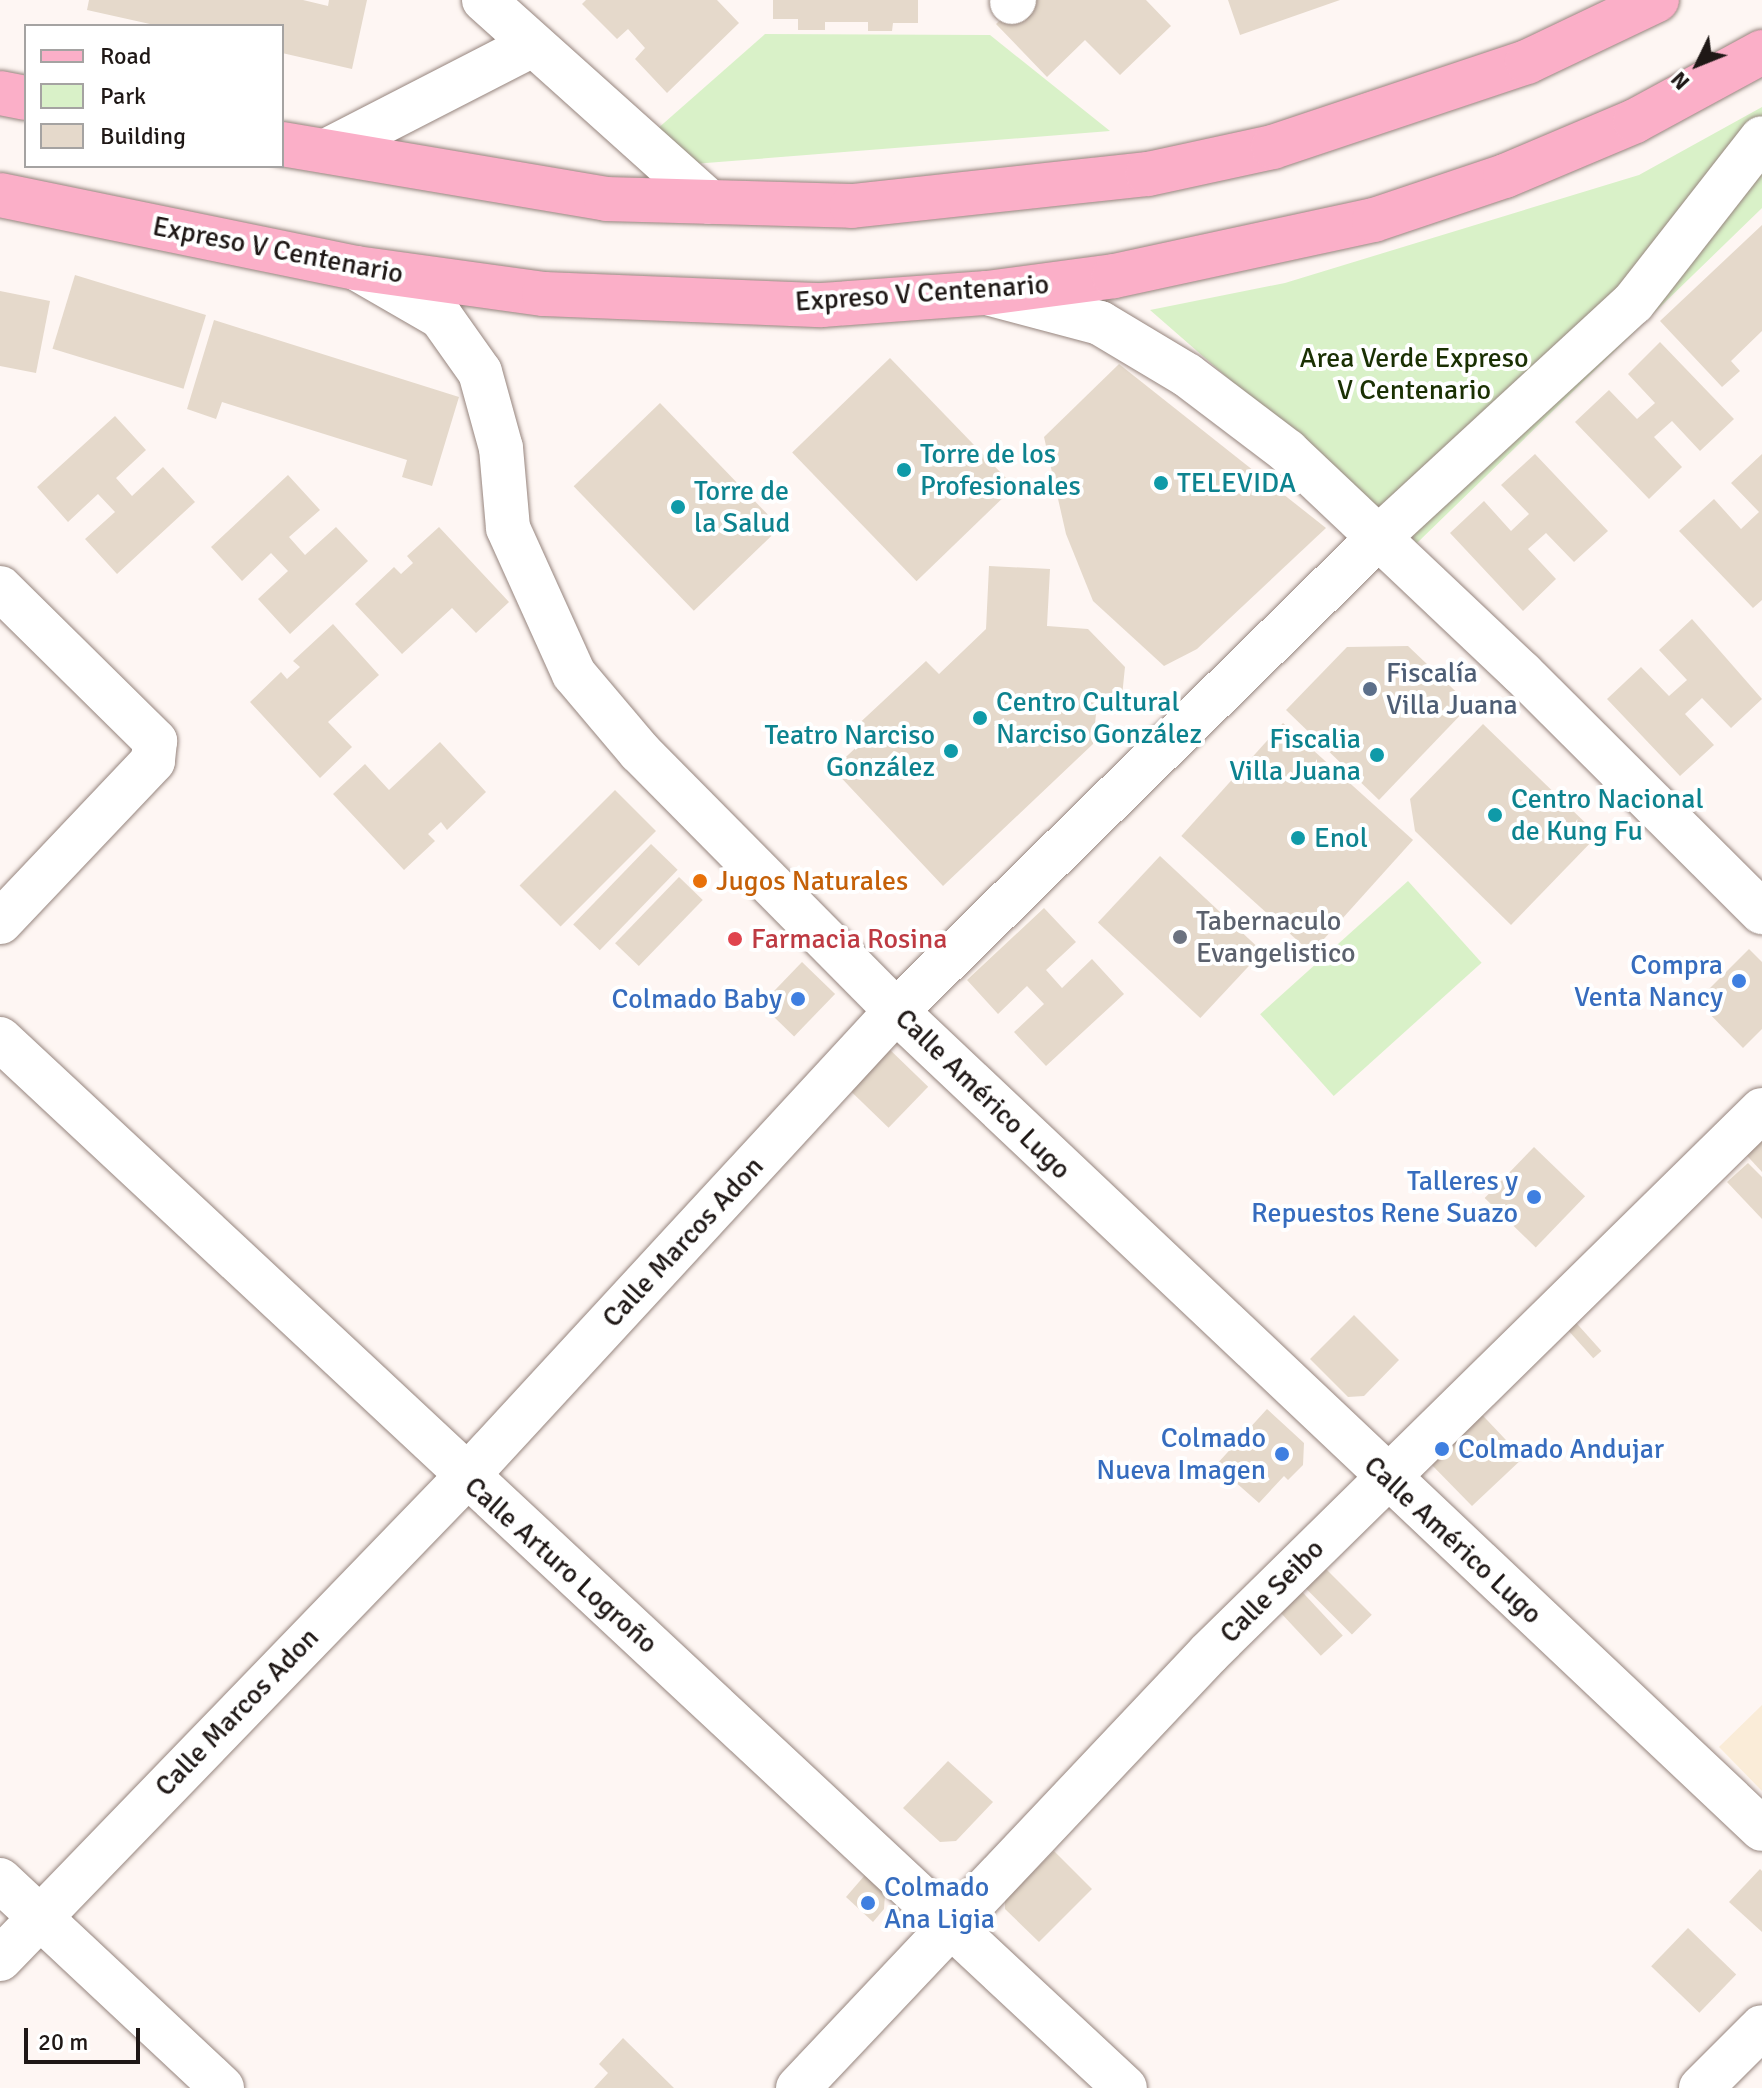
<!DOCTYPE html>
<meta charset="utf-8">
<style>
body{margin:0}
#map{position:relative;width:1762px;height:2088px;overflow:hidden;background:#fef6f3;font-family:Signika,sans-serif}
div>[style]{position:absolute}
[style*='--x']{left:calc(var(--x)*1px);top:calc(var(--y)*1px);width:calc(var(--w)*1px);rotate:calc(var(--a)*1deg)}
.education>*{inset:0;background:#faecd8}
.green>*{inset:0;background:#d9f1c8;transform-origin:0 0}
.building>*{inset:0;background:#e5d9cb;transform-origin:0 0}
.roads{filter:drop-shadow(0 0 2px #96857e) drop-shadow(0 0 2px #96857e)}
.minor>*{height:44px;margin:-22px;padding:0 22px;transform-origin:22px;border-radius:22px;background:#fff}
.tertiary>*{height:44px;margin:-22px;padding:0 22px;transform-origin:22px;border-radius:22px;background:#fff}
.primary>*{height:44px;margin:-22px;padding:0 22px;transform-origin:22px;border-radius:22px;background:#fbafc8}
.dots>*{width:22px;height:22px;translate:-50% -50%;box-sizing:border-box;border:4px solid #fff;border-radius:50%}
span{translate:-50% -50%;white-space:nowrap;text-align:center;line-height:1.15;-webkit-text-stroke:8px #fff;paint-order:stroke}
.street-label{font-size:28px;color:#1f1816}
.park-label{font-size:28px;color:#1a3003}
.culture-label{font-size:28px;color:#0d838f}
.left{translate:0 -50%;text-align:left}
.right{translate:-100% -50%;text-align:right}
.service-label{font-size:28px;color:#4e5e75}
.food-label{font-size:28px;color:#c56008}
.worship-label{font-size:28px;color:#5b616d}
.health-label{font-size:28px;color:#be3a42}
.shop-label{font-size:28px;color:#366cbe}
.legend{position:absolute;left:24px;top:24px;width:260px;height:144px;box-sizing:border-box;background:#fff;border:2px solid #a5a3a2;margin:0;padding:10px 14px;list-style:none;font-size:24px;color:#1f1816}
.legend li{display:flex;align-items:center;gap:16px;height:40px}
.legend b{width:40px;border:2px solid #a5a3a2}
.north{position:absolute;left:1658px;top:24px;width:80px;height:80px;-webkit-text-stroke:6px #fff;paint-order:stroke;rotate:227deg;font-size:22px;font-weight:700;line-height:32px;text-align:center;color:#1f1816}
.north::after{content:'';display:block;margin:auto;width:28px;height:36px;background:#1f1816;clip-path:polygon(50% 0,100% 100%,50% 72%,0 100%)}
.scale{position:absolute;left:24px;top:2028px;width:116px;height:36px;box-sizing:border-box;border:4px solid #1f1816;border-top:0;padding-left:10px;font-size:24px;line-height:28px;white-space:nowrap;color:#1f1816;-webkit-text-stroke:6px #fff;paint-order:stroke}
</style>
<div id="map">
<div class="education">
<div style="clip-path:polygon(1762px 1705px,1762px 1791px,1719px 1747px)"></div>
</div>
<div class="green">
<div style="clip-path:polygon(765px 34px,990px 35px,1110px 131px,693px 164px,656px 130px)"></div>
<div style="clip-path:polygon(1762px 107px,1762px 208px,1417px 543px,1150px 310px,1285px 283px,1639px 175px)"></div>
<div style="left:1408px;top:881px;width:110px;height:199px;rotate:48deg"></div>
</div>
<div class="building">
<div style="clip-path:polygon(89px 0,303px 0,328px 6px,329px 0,367px 0,352px 69px,282px 53px,282px 26px,159px 26px,87px 10px)"></div>
<div style="clip-path:polygon(586px 0,717px 0,739px 23px,667px 93px,635px 59px,645px 48px,628px 29px,617px 39px,582px 4px)"></div>
<div style="clip-path:polygon(773px 0,918px 0,918px 23px,893px 23px,892px 31px,868px 31px,868px 22px,825px 22px,825px 30px,798px 30px,798px 19px,773px 19px)"></div>
<div style="clip-path:polygon(1021px 0,1146px 0,1171px 26px,1120px 75px,1085px 40px,1047px 77px,996px 24px)"></div>
<div style="clip-path:polygon(1228px 0,1340px 0,1240px 35px)"></div>
<div style="clip-path:polygon(1762px 225px,1762px 331px,1731px 361px,1740px 371px,1722px 387px,1660px 321px)"></div>
<div style="left:75px;top:275px;width:137px;height:77px;rotate:17deg"></div>
<div style="clip-path:polygon(0 291px,50px 301px,36px 373px,0 366px)"></div>
<div style="clip-path:polygon(214px 320px,459px 397px,432px 486px,402px 477px,407px 460px,222px 402px,216px 419px,187px 409px)"></div>
<div style="clip-path:polygon(1660px 342px,1734px 419px,1700px 451px,1672px 421px,1654px 437px,1682px 467px,1649px 499px,1575px 422px,1609px 390px,1637px 419px,1655px 403px,1628px 374px)"></div>
<div style="left:890px;top:358px;width:179px;height:136px;rotate:46deg"></div>
<div style="clip-path:polygon(1119px 364px,1326px 528px,1197px 649px,1164px 666px,1093px 601px,1066px 534px,1044px 437px)"></div>
<div style="left:660px;top:403px;width:173px;height:120px;rotate:46deg"></div>
<div style="clip-path:polygon(115px 416px,146px 450px,116px 478px,132px 496px,163px 467px,195px 502px,117px 574px,85px 539px,115px 512px,98px 494px,68px 522px,37px 487px)"></div>
<div style="clip-path:polygon(1535px 454px,1608px 531px,1574px 562px,1546px 533px,1528px 549px,1556px 579px,1523px 611px,1450px 533px,1484px 501px,1511px 531px,1529px 514px,1501px 485px)"></div>
<div style="clip-path:polygon(1762px 454px,1762px 600px,1753px 608px,1679px 531px,1714px 499px,1741px 529px,1759px 512px,1731px 483px)"></div>
<div style="clip-path:polygon(288px 475px,320px 510px,289px 537px,305px 555px,336px 527px,368px 561px,290px 634px,258px 599px,288px 571px,271px 553px,242px 581px,211px 547px)"></div>
<div style="clip-path:polygon(439px 527px,509px 602px,476px 633px,452px 608px,402px 654px,355px 604px,394px 567px,401px 574px,413px 563px,407px 556px)"></div>
<div style="clip-path:polygon(989px 566px,1050px 569px,1047px 626px,1088px 629px,1125px 667px,1121px 706px,1097px 704px,1093px 744px,943px 886px,833px 769px,863px 741px,852px 730px,926px 661px,939px 674px,986px 629px)"></div>
<div style="clip-path:polygon(1692px 619px,1762px 699px,1731px 728px,1702px 698px,1685px 714px,1714px 745px,1680px 776px,1607px 699px,1641px 667px,1669px 696px,1687px 680px,1659px 650px)"></div>
<div style="clip-path:polygon(333px 624px,379px 675px,328px 722px,352px 747px,320px 778px,250px 702px,281px 672px,287px 679px,300px 667px,293px 661px)"></div>
<div style="clip-path:polygon(1408px 646px,1470px 705px,1379px 800px,1286px 710px,1347px 647px)"></div>
<div style="left:1283px;top:723px;width:175px;height:152px;rotate:42deg"></div>
<div style="clip-path:polygon(1483px 724px,1598px 835px,1511px 925px,1415px 831px,1410px 799px)"></div>
<div style="clip-path:polygon(440px 742px,486px 792px,447px 830px,441px 822px,428px 834px,435px 841px,404px 870px,333px 794px,365px 764px,389px 790px)"></div>
<div style="left:615px;top:790px;width:58px;height:135px;rotate:45deg"></div>
<div style="left:651px;top:844px;width:37px;height:112px;rotate:44deg"></div>
<div style="left:1160px;top:856px;width:140px;height:91px;rotate:43deg"></div>
<div style="left:679px;top:877px;width:33px;height:92px;rotate:44deg"></div>
<div style="clip-path:polygon(1044px 908px,1076px 942px,1046px 970px,1062px 988px,1092px 959px,1124px 994px,1046px 1066px,1014px 1032px,1044px 1004px,1027px 986px,998px 1014px,967px 980px)"></div>
<div style="clip-path:polygon(1749px 949px,1762px 962px,1762px 1029px,1743px 1048px,1697px 1001px)"></div>
<div style="left:802px;top:962px;width:46px;height:59px;rotate:44deg"></div>
<div style="left:885px;top:1045px;width:60px;height:57px;rotate:44deg"></div>
<div style="clip-path:polygon(1762px 1130px,1762px 1172px,1739px 1147px)"></div>
<div style="left:1534px;top:1147px;width:71px;height:71px;rotate:44deg"></div>
<div style="clip-path:polygon(1748px 1163px,1762px 1177px,1762px 1219px,1727px 1182px)"></div>
<div style="clip-path:polygon(1354px 1315px,1399px 1360px,1364px 1396px,1348px 1397px,1310px 1359px)"></div>
<div style="left:1570px;top:1316px;width:47px;height:11px;rotate:48deg"></div>
<div style="clip-path:polygon(1470px 1402px,1523px 1458px,1472px 1506px,1426px 1459px)"></div>
<div style="clip-path:polygon(1267px 1409px,1304px 1443px,1303px 1465px,1288px 1480px,1284px 1476px,1259px 1503px,1216px 1465px)"></div>
<div style="left:1318px;top:1561px;width:76px;height:28px;rotate:45deg"></div>
<div style="left:1293px;top:1582px;width:73px;height:30px;rotate:47deg"></div>
<div style="clip-path:polygon(948px 1761px,993px 1802px,956px 1841px,940px 1842px,903px 1808px)"></div>
<div style="clip-path:polygon(1054px 1851px,1092px 1889px,1039px 1942px,1005px 1909px,1005px 1900px)"></div>
<div style="clip-path:polygon(1760px 1869px,1762px 1871px,1762px 1932px,1729px 1902px)"></div>
<div style="clip-path:polygon(865px 1875px,885px 1894px,884px 1909px,873px 1922px,846px 1897px)"></div>
<div style="left:1688px;top:1928px;width:67px;height:53px;rotate:44deg"></div>
<div style="clip-path:polygon(623px 2038px,674px 2088px,594px 2088px,608px 2073px,599px 2064px)"></div>
</div>
<div class="roads">
<div class="minor">
<div style="--x:484;--y:0;--w:302;--a:41.9"></div>
<div style="--x:1012;--y:2;--w:3;--a:-45"></div>
<div style="--x:326;--y:151;--w:229;--a:-27.2"></div>
<div style="--x:987;--y:293;--w:117;--a:14.9"></div>
<div style="--x:1100;--y:323;--w:101;--a:30.9"></div>
<div style="--x:1187;--y:375;--w:126;--a:37.2"></div>
<div style="--x:1287;--y:451;--w:323;--a:43.4"></div>
<div style="--x:1522;--y:673;--w:339;--a:44.9"></div>
<div style="--x:508;--y:528;--w:160;--a:65.7"></div>
<div style="--x:574;--y:674;--w:102;--a:49.8"></div>
<div style="--x:640;--y:752;--w:364;--a:45.3"></div>
<div style="--x:896;--y:1011;--w:1191;--a:43.37"></div>
<div style="--x:0;--y:588;--w:218;--a:44.6"></div>
<div style="--x:155;--y:741;--w:20;--a:96"></div>
<div style="--x:153;--y:761;--w:222;--a:133.5"></div>
<div style="--x:0;--y:1039;--w:1538;--a:43"></div>
<div style="--x:0;--y:1880;--w:304;--a:43.1"></div>
<div style="--x:0;--y:1959;--w:669;--a:-45.97"></div>
<div style="--x:465;--y:1478;--w:635;--a:-47.3"></div>
<div style="--x:896;--y:1011;--w:677;--a:-44.46"></div>
<div style="--x:1379;--y:537;--w:345;--a:-42.7"></div>
<div style="--x:1633;--y:303;--w:209;--a:-52"></div>
<div style="--x:798;--y:2088;--w:598;--a:-46.62"></div>
<div style="--x:1209;--y:1653;--w:775;--a:-44.48"></div>
<div style="--x:1701;--y:2088;--w:86;--a:-45"></div>
</div>
<div class="tertiary">
<div style="--x:356;--y:268;--w:98;--a:30"></div>
<div style="--x:441;--y:317;--w:67;--a:54.7"></div>
<div style="--x:480;--y:372;--w:79;--a:74.6"></div>
<div style="--x:501;--y:448;--w:80;--a:85"></div>
</div>
<div class="primary">
<div style="--x:0;--y:93;--w:26;--a:11"></div>
<div style="--x:282;--y:144;--w:329;--a:9.6"></div>
<div style="--x:606;--y:199;--w:246;--a:1.6"></div>
<div style="--x:852;--y:206;--w:298;--a:-6.2"></div>
<div style="--x:1148;--y:174;--w:128;--a:-12.2"></div>
<div style="--x:1273;--y:147;--w:268;--a:-18.5"></div>
<div style="--x:1527;--y:62;--w:144;--a:-25.5"></div>
<div style="--x:0;--y:195;--w:363;--a:11.6"></div>
<div style="--x:356;--y:268;--w:190;--a:7.9"></div>
<div style="--x:544;--y:294;--w:278;--a:2.3"></div>
<div style="--x:822;--y:305;--w:165;--a:-4.2"></div>
<div style="--x:987;--y:293;--w:128;--a:-7.6"></div>
<div style="--x:1114;--y:276;--w:266;--a:-12.2"></div>
<div style="--x:1374;--y:220;--w:138;--a:-18.6"></div>
<div style="--x:1505;--y:176;--w:141;--a:-22.9"></div>
<div style="--x:1635;--y:121;--w:145;--a:-28.5"></div>
</div>
</div>
<div class="dots">
<div style="left:904px;top:470px;background:#0f9aa8"></div>
<div style="left:1161px;top:483px;background:#0f9aa8"></div>
<div style="left:678px;top:507px;background:#0f9aa8"></div>
<div style="left:1370px;top:689px;background:#5c6f8a"></div>
<div style="left:980px;top:718px;background:#0f9aa8"></div>
<div style="left:951px;top:751px;background:#0f9aa8"></div>
<div style="left:1377px;top:755px;background:#0f9aa8"></div>
<div style="left:1495px;top:815px;background:#0f9aa8"></div>
<div style="left:1298px;top:838px;background:#0f9aa8"></div>
<div style="left:700px;top:881px;background:#e8710a"></div>
<div style="left:1180px;top:937px;background:#6b7280"></div>
<div style="left:735px;top:939px;background:#e0444e"></div>
<div style="left:1739px;top:981px;background:#3f7fe0"></div>
<div style="left:798px;top:999px;background:#3f7fe0"></div>
<div style="left:1534px;top:1197px;background:#3f7fe0"></div>
<div style="left:1442px;top:1449px;background:#3f7fe0"></div>
<div style="left:1282px;top:1454px;background:#3f7fe0"></div>
<div style="left:868px;top:1903px;background:#3f7fe0"></div>
</div>
<div class="street-label">
<span style="left:278px;top:250px;rotate:11deg">Expreso V Centenario</span>
<span style="left:922px;top:293px;rotate:-4deg">Expreso V Centenario</span>
<span style="left:983px;top:1094px;rotate:44deg">Calle Américo Lugo</span>
<span style="left:683px;top:1242px;rotate:-47deg">Calle Marcos Adon</span>
<span style="left:1453px;top:1540px;rotate:43deg">Calle Américo Lugo</span>
<span style="left:561px;top:1565px;rotate:42deg">Calle Arturo Logroño</span>
<span style="left:1272px;top:1591px;rotate:-45deg">Calle Seibo</span>
<span style="left:237px;top:1712px;rotate:-46deg">Calle Marcos Adon</span>
</div>
<div class="park-label">
<span style="left:1414px;top:374px">Area Verde Expreso<br>V Centenario</span>
</div>
<div class="culture-label">
<span class="left" style="left:920px;top:470px">Torre de los<br>Profesionales</span>
<span class="left" style="left:1177px;top:483px">TELEVIDA</span>
<span class="left" style="left:694px;top:507px">Torre de<br>la Salud</span>
<span class="left" style="left:996px;top:718px">Centro Cultural<br>Narciso González</span>
<span class="right" style="left:935px;top:751px">Teatro Narciso<br>González</span>
<span class="right" style="left:1361px;top:755px">Fiscalia<br>Villa Juana</span>
<span class="left" style="left:1511px;top:815px">Centro Nacional<br>de Kung Fu</span>
<span class="left" style="left:1314px;top:838px">Enol</span>
</div>
<div class="service-label">
<span class="left" style="left:1386px;top:689px">Fiscalía<br>Villa Juana</span>
</div>
<div class="food-label">
<span class="left" style="left:716px;top:881px">Jugos Naturales</span>
</div>
<div class="worship-label">
<span class="left" style="left:1196px;top:937px">Tabernaculo<br>Evangelistico</span>
</div>
<div class="health-label">
<span class="left" style="left:751px;top:939px">Farmacia Rosina</span>
</div>
<div class="shop-label">
<span class="right" style="left:1723px;top:981px">Compra<br>Venta Nancy</span>
<span class="right" style="left:782px;top:999px">Colmado Baby</span>
<span class="right" style="left:1518px;top:1197px">Talleres y<br>Repuestos Rene Suazo</span>
<span class="right" style="left:1266px;top:1454px">Colmado<br>Nueva Imagen</span>
<span class="left" style="left:1458px;top:1449px">Colmado Andujar</span>
<span class="left" style="left:884px;top:1903px">Colmado<br>Ana Ligia</span>
</div>
<ul class="legend">
<li><b style="height:10px;background:#fbafc8"></b>Road</li>
<li><b style="height:22px;background:#d9f1c8"></b>Park</li>
<li><b style="height:22px;background:#e5d9cb"></b>Building</li>
</ul>
<div class="north">N</div>
<div class="scale">20 m</div>
</div>
